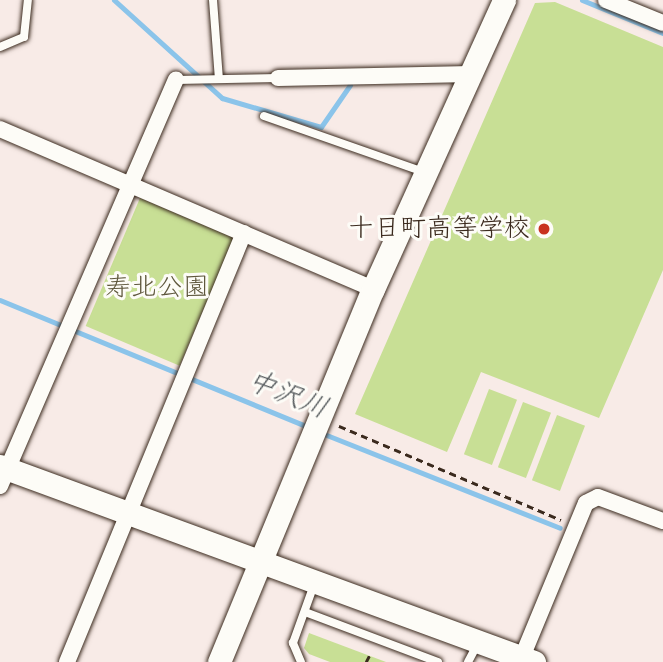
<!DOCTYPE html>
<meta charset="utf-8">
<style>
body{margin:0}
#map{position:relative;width:663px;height:662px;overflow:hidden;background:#f8ebe7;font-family:"Comic Neue","Klee One",sans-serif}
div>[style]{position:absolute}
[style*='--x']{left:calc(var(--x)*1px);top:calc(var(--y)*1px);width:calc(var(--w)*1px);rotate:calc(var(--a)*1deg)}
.green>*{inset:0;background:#c8df95;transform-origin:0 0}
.stream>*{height:5px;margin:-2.5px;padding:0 2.5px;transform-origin:2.5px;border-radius:2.5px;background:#8bc4ea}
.path>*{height:2.5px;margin-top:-1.25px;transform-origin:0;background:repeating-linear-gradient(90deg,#3b2a1e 0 7px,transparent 0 12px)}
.roads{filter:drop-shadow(0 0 2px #3b2a1e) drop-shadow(0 0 2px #3b2a1e)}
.lane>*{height:8px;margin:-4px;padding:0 4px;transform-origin:4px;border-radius:4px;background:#fdfcf7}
.street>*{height:16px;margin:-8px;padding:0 8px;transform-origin:8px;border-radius:8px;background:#fdfcf7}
.secondary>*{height:23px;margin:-11.5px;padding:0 11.5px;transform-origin:11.5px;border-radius:11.5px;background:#fdfcf7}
.dots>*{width:19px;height:19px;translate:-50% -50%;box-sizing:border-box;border:4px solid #fdfcf7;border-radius:50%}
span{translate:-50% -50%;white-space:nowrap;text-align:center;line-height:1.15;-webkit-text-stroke:6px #fdfcf7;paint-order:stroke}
.poi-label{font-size:26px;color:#3b2a1e}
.right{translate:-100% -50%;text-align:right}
.park-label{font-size:26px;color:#5e573c}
.water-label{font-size:28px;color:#53585b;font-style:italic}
</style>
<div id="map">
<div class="green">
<div style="clip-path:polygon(555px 2px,663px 47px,663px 270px,599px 418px,481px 372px,447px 452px,355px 414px,535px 3px)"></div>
<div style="left:140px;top:198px;width:102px;height:139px;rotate:23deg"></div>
<div style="left:489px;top:389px;width:30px;height:70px;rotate:21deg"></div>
<div style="left:523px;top:402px;width:30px;height:70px;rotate:21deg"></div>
<div style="left:557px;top:415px;width:30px;height:70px;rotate:21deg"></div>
<div style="clip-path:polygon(309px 633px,386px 662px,330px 662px,309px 654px,304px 648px)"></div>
</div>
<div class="stream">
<div style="--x:114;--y:0;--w:146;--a:42.2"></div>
<div style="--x:222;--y:98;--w:103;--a:16.3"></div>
<div style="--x:321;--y:127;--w:51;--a:-55.4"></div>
<div style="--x:582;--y:0;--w:87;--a:22.2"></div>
<div style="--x:0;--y:300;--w:335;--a:22.4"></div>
<div style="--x:319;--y:432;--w:259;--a:21.7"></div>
</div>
<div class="path">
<div style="--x:339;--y:426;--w:241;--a:22.9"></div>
<div style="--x:366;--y:662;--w:7;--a:-63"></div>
</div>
<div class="roads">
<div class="lane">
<div style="--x:213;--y:0;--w:79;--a:85.7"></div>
<div style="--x:0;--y:47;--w:26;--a:-23"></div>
<div style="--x:24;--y:37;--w:37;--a:-84"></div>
<div style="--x:176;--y:80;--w:102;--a:-1.1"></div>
<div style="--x:264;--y:116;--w:170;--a:19.3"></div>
<div style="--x:305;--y:612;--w:142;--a:20.6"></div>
<div style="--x:301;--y:662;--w:21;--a:-113"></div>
<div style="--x:293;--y:643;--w:65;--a:-70.2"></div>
<div style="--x:468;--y:662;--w:21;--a:-62"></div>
</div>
<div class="street">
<div style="--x:606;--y:0;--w:61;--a:22"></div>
<div style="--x:278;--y:78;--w:193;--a:-1.2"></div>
<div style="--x:0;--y:129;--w:406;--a:23.2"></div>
<div style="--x:0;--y:486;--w:443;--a:-66.6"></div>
<div style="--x:67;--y:662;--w:464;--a:-67.6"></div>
<div style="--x:520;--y:662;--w:172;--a:-67.5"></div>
<div style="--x:586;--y:503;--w:13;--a:-27"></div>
<div style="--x:598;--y:497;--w:69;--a:20.3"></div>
</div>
<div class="secondary">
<div style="--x:0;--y:466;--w:569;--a:20.16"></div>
<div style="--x:219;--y:662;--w:404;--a:-67.6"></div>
<div style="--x:373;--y:289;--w:317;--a:-65.6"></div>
</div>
</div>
<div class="dots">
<div style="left:544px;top:229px;background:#c8321e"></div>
</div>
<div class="poi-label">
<span class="right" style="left:530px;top:229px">十日町高等学校</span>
</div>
<div class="park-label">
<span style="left:157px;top:288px">寿北公園</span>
</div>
<div class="water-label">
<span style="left:288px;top:394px;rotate:22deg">中沢川</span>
</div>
</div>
